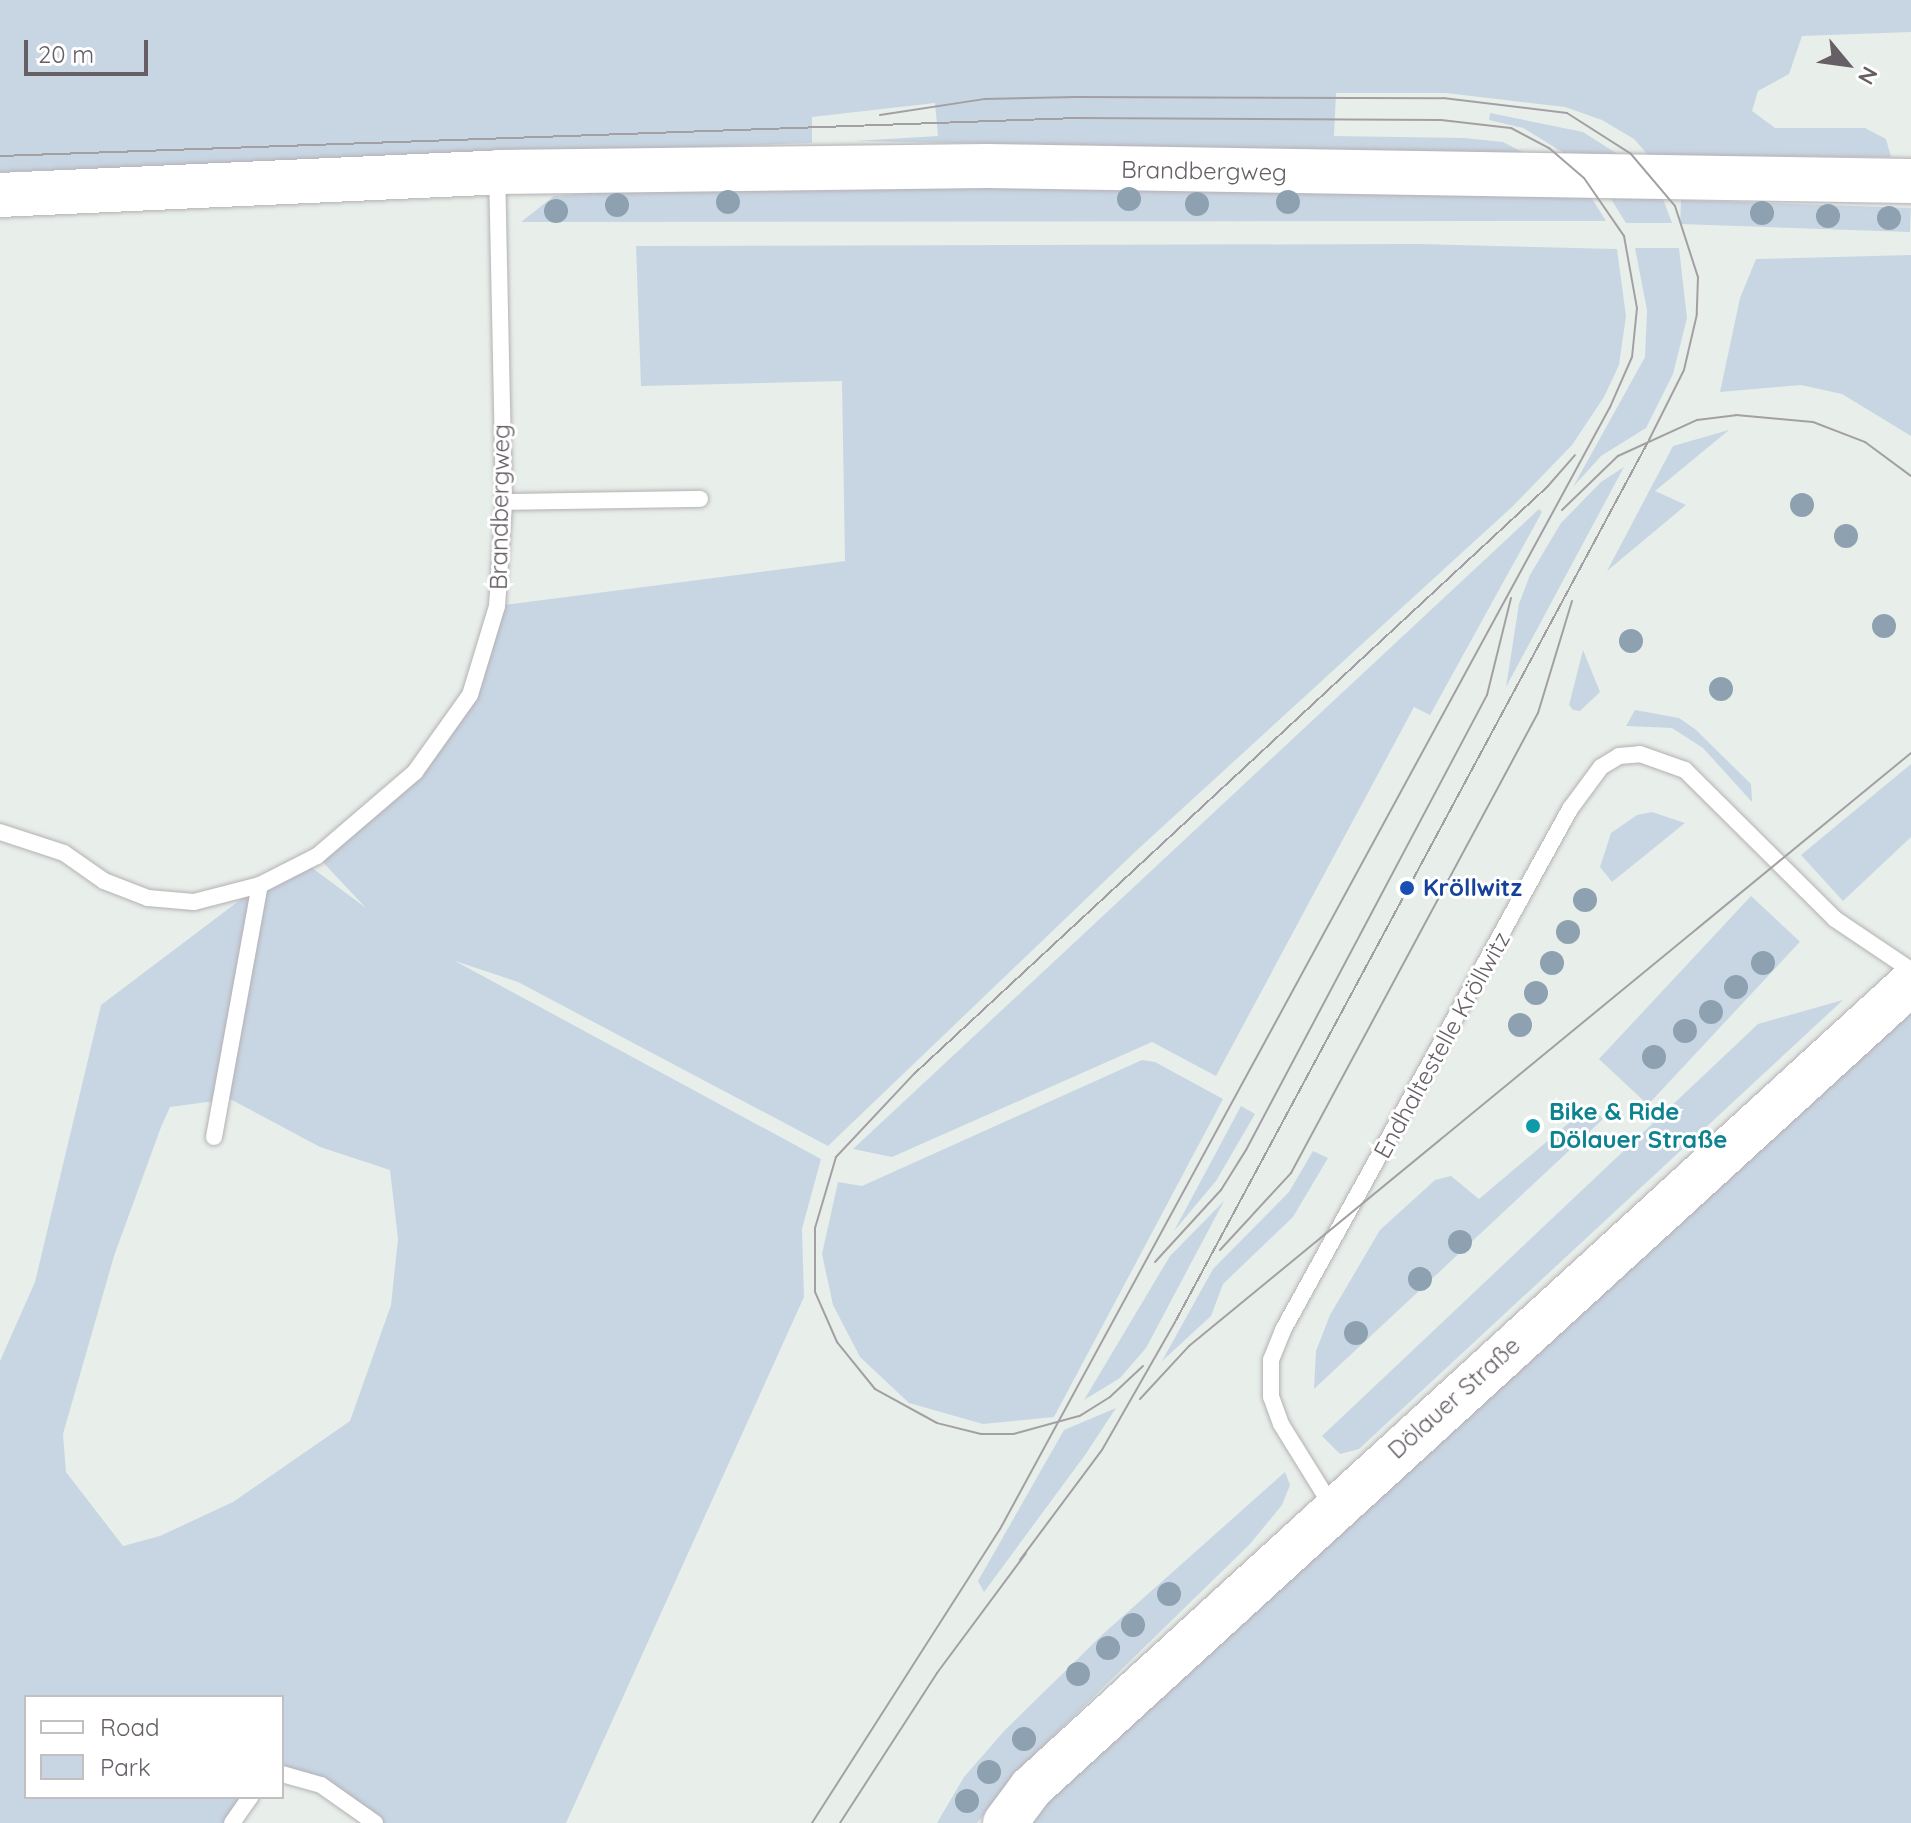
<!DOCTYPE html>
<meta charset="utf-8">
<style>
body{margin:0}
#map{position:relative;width:1911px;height:1823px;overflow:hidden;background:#e8efea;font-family:Quicksand,sans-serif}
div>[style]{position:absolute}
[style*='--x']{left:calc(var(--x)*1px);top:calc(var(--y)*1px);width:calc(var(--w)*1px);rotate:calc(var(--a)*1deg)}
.green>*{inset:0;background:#c8d6e3;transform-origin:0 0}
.roads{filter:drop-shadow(0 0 2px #b5b0b5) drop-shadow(0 0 2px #b5b0b5)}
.service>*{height:16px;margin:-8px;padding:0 8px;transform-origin:8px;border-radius:8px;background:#fff}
.secondary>*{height:44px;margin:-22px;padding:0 22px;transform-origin:22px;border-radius:22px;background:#fff}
.tram>*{height:2px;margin:-1px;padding:0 1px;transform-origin:1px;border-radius:1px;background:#a3a0a3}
.trees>*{width:24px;height:24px;margin:-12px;border-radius:50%;background:#8da1b1}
.dots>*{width:22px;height:22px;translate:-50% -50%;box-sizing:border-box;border:4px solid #fff;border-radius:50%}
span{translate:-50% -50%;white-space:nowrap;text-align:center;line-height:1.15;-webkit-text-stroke:6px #fff;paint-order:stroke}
.street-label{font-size:24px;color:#665f66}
.transit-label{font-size:24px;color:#164399;font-weight:700}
.left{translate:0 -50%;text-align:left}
.culture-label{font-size:24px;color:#0d838f;font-weight:700}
.legend{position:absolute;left:24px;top:1695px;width:260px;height:104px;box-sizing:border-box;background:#fff;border:2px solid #c2bfc2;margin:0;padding:10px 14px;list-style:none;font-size:24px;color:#665f66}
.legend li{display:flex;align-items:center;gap:16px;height:40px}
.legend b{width:40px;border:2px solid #c2bfc2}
.north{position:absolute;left:1807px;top:24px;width:80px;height:80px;-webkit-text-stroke:6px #fff;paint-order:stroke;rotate:119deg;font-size:22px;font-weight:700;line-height:32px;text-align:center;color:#665f66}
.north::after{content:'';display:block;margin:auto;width:28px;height:36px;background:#665f66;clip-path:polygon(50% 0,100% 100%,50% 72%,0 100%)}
.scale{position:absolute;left:24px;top:40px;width:124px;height:36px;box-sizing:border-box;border:4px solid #665f66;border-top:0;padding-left:10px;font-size:24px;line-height:28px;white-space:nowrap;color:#665f66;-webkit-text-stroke:6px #fff;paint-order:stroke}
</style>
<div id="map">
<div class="green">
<div style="clip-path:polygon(0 0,1911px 0,1911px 32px,1802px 36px,1789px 74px,1758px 91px,1752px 111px,1775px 128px,1865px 128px,1886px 139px,1891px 157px,1649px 156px,1634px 139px,1602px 120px,1565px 107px,1446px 93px,1336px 93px,1334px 136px,1464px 138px,1503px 142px,1526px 154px,855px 141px,938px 136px,935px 103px,812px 117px,812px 143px,0 172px)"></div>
<div style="clip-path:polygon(1490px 113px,1583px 132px,1619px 155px,1564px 153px,1523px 128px,1489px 120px)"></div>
<div style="clip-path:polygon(1060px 188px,1591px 197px,1606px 221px,521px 222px,554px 196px,640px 189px)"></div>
<div style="clip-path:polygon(1611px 199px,1663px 199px,1672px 223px,1626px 223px)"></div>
<div style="left:1681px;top:200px;width:230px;height:24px;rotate:2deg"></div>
<div style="clip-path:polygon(evenodd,1418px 244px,1617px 249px,1626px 316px,1619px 365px,1604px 397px,1572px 445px,1513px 506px,1136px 851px,828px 1146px,518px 982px,455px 961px,821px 1159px,802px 1229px,804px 1297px,566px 1823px,375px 1823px,321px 1785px,282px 1774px,282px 1697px,26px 1697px,26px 1797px,250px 1797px,232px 1823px,0 1823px,0 1361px,35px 1282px,101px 1005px,260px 885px,311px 867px,366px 908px,317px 856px,415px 772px,470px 695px,497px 606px,845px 561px,842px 381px,641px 386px,636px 246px,1418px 244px,230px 1099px,320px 1147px,390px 1170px,398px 1239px,391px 1305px,350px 1421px,233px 1502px,160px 1536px,123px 1546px,66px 1472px,63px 1434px,114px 1256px,161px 1127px,170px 1107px,230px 1099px)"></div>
<div style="clip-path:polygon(1635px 248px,1679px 248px,1687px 318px,1673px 374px,1646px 428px,1601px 456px,1573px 487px,1645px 357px,1647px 310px)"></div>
<div style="clip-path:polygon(1911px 255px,1911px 436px,1842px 394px,1801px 385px,1720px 392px,1740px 298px,1756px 259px)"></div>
<div style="clip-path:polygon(1729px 430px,1655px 491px,1686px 505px,1607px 571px,1673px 446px)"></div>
<div style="clip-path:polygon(1624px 467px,1506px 687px,1519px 604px,1530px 575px,1561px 523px,1601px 482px)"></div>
<div style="clip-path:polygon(1539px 509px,1542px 512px,1430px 715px,1414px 707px,1216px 1076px,1152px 1042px,892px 1157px,853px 1149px)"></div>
<div style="clip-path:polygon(1583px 650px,1600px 692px,1580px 711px,1573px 710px,1569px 705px)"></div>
<div style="clip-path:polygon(1635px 710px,1679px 718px,1695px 729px,1751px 784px,1752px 802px,1703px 748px,1672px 728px,1626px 726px)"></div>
<div style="clip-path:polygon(1911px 764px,1911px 837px,1843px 901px,1801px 855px)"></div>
<div style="clip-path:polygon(1652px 812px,1685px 823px,1612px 882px,1600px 867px,1611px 833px,1637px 815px)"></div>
<div style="left:1751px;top:896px;width:67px;height:223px;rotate:43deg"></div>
<div style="clip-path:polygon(1911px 983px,1911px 1823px,1005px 1823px)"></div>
<div style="clip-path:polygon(1843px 1000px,1359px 1449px,1340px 1454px,1322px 1436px,1758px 1024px)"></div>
<div style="clip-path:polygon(1142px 1060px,1155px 1062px,1223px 1099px,1054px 1417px,983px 1424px,909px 1403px,860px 1357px,833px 1305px,822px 1254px,838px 1182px,862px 1186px)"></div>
<div style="clip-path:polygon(1590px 1105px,1603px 1119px,1314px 1389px,1316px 1351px,1330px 1315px,1380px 1230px,1435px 1180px,1451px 1176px,1479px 1199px)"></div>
<div style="clip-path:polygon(1241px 1106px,1255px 1114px,1216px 1181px,1174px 1231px)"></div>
<div style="clip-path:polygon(1313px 1151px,1328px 1158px,1293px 1217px,1223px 1284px,1211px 1316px,1162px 1361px,1213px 1269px,1289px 1192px)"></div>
<div style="clip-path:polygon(1224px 1201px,1146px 1348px,1120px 1378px,1084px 1400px,1170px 1256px)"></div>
<div style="clip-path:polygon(1116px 1408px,1085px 1455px,984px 1592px,978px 1581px,1064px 1430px)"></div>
<div style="clip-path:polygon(1285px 1472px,1290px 1485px,1282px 1505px,1250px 1544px,1038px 1751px,977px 1823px,937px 1823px,964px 1777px,1005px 1730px,1103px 1634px)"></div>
</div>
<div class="roads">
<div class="service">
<div style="--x:504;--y:502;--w:196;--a:-0.9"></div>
<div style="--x:0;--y:832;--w:67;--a:18.2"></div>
<div style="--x:64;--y:853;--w:49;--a:35"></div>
<div style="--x:104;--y:881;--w:47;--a:21.1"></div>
<div style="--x:148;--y:898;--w:46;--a:5"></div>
<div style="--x:194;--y:902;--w:68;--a:-14.4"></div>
<div style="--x:260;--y:885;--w:64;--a:-27"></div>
<div style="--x:317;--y:856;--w:129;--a:-40.6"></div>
<div style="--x:415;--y:772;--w:95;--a:-54.5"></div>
<div style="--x:470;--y:695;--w:93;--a:-73.1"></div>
<div style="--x:497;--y:606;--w:104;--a:-86.1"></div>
<div style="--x:504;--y:502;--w:329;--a:-91.2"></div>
<div style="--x:214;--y:1137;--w:256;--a:-79.7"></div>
<div style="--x:1333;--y:1508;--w:99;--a:-121.8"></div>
<div style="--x:1281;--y:1424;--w:29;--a:-110"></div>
<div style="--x:1271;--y:1397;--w:37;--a:-90"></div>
<div style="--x:1271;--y:1360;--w:32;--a:-68"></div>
<div style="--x:1283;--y:1330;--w:595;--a:-61.15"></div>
<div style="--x:1570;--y:809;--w:52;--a:-53.6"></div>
<div style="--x:1601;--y:767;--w:21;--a:-31"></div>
<div style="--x:1619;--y:756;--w:21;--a:-5"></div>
<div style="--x:1640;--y:754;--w:48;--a:19.6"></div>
<div style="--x:1685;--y:770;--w:211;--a:44.8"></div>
<div style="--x:1835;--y:919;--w:92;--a:33.9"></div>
<div style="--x:282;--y:1774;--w:41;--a:15.8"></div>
<div style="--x:321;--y:1785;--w:66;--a:35.1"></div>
<div style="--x:232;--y:1823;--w:32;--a:-55"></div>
</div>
<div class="secondary">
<div style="--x:0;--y:195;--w:498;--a:-2.6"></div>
<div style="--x:497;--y:172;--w:490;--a:-0.7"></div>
<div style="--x:987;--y:166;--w:924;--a:0.93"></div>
<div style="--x:1005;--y:1823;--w:44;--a:-53.4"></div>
<div style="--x:1031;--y:1788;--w:1193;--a:-42.45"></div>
</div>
</div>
<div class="tram">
<div style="--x:880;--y:115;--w:105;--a:-8.7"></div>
<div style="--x:984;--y:99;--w:92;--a:-1.2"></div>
<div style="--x:1076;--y:97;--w:367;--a:0.2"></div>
<div style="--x:1443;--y:98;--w:125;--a:6.9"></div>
<div style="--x:1567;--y:113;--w:76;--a:32.6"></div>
<div style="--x:1631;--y:154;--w:68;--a:49.8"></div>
<div style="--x:1675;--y:206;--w:75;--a:72.1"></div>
<div style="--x:1698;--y:277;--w:37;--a:92"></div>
<div style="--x:1697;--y:314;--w:57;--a:103.1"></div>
<div style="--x:1684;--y:370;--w:78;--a:116.6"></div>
<div style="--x:1649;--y:440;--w:1001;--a:118.25"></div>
<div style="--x:1175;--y:1322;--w:147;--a:119.7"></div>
<div style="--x:1102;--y:1450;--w:137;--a:126.7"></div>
<div style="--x:0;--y:156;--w:1078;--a:-2.02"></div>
<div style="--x:1077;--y:118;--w:364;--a:0.3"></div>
<div style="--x:1441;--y:120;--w:70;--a:6.5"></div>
<div style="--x:1511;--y:128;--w:43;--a:27.8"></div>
<div style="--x:1549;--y:148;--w:46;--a:40.6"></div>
<div style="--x:1584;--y:178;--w:70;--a:55.4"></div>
<div style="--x:1624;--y:236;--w:73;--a:79.8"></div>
<div style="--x:1637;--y:308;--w:49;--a:95.8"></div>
<div style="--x:1632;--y:357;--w:55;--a:113.7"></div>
<div style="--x:1610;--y:407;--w:1277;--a:118.53"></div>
<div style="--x:1000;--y:1529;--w:349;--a:122.6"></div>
<div style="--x:1562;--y:510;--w:78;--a:-44"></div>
<div style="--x:1618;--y:456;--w:87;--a:-24.5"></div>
<div style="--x:1697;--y:420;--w:39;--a:-7"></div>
<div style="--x:1736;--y:415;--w:77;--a:5.2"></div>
<div style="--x:1813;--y:422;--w:56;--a:21"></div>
<div style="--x:1865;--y:442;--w:57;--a:36.5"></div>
<div style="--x:1220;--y:1250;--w:105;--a:-47.3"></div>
<div style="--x:1291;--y:1173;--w:522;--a:-61.77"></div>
<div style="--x:1538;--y:713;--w:117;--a:-73.1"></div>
<div style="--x:1155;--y:1262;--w:98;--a:-47.5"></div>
<div style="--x:1221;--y:1190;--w:47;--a:-58"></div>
<div style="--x:1246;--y:1150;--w:515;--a:-62.09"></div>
<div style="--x:1487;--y:695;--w:100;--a:-76.1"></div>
<div style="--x:1143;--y:1366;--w:45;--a:136.8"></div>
<div style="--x:1110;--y:1397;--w:36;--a:148"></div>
<div style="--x:1079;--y:1416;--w:68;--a:164.7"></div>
<div style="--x:1013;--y:1434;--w:32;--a:180"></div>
<div style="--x:981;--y:1434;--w:45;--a:-166"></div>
<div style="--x:937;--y:1423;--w:71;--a:-151.3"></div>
<div style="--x:875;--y:1389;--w:60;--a:-129"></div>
<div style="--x:837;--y:1342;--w:55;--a:-113.7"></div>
<div style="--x:815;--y:1292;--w:64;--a:-90"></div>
<div style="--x:815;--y:1228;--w:74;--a:-73.5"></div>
<div style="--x:836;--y:1157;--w:114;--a:-46.8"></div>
<div style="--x:914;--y:1074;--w:865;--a:-42.84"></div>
<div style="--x:1548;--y:486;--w:41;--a:-48.9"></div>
<div style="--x:1140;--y:1399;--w:72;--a:-47.2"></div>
<div style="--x:1189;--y:1346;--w:934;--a:-39.4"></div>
<div style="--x:840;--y:1823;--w:179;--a:-57.1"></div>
<div style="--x:937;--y:1673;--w:149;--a:-53.4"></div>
</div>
<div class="trees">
<div style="left:1129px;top:199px"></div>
<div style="left:728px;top:202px"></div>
<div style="left:1288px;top:202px"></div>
<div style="left:1197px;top:204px"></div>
<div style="left:617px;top:205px"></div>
<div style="left:556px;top:211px"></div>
<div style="left:1762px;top:213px"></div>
<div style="left:1828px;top:216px"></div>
<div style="left:1889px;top:218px"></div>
<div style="left:1802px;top:505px"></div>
<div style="left:1846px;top:536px"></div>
<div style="left:1884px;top:626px"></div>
<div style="left:1631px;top:641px"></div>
<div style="left:1721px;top:689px"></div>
<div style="left:1585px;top:900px"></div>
<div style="left:1568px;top:932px"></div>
<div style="left:1552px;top:963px"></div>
<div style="left:1763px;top:963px"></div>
<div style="left:1736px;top:987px"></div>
<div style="left:1536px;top:993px"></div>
<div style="left:1711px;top:1012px"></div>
<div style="left:1520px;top:1025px"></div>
<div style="left:1685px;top:1031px"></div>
<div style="left:1654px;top:1057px"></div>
<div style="left:1460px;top:1242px"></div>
<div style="left:1420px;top:1279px"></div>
<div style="left:1356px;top:1333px"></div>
<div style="left:1169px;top:1594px"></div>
<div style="left:1133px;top:1625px"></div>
<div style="left:1108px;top:1648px"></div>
<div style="left:1078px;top:1674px"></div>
<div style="left:1024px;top:1739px"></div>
<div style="left:989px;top:1772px"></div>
<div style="left:967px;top:1801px"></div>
</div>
<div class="dots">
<div style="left:1407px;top:888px;background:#1a4fb4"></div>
<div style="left:1533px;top:1126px;background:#0f9aa8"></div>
</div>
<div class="street-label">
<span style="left:1204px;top:171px;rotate:1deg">Brandbergweg</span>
<span style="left:500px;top:507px;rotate:-89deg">Brandbergweg</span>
<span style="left:1442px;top:1045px;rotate:-61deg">Endhaltestelle Kröllwitz</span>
<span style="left:1454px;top:1398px;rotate:-42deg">Dölauer Straße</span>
</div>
<div class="transit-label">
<span class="left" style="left:1423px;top:888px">Kröllwitz</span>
</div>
<div class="culture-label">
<span class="left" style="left:1549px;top:1126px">Bike &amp; Ride<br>Dölauer Straße</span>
</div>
<ul class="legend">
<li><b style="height:10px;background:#fff"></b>Road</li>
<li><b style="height:22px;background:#c8d6e3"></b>Park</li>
</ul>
<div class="north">N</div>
<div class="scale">20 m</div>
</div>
